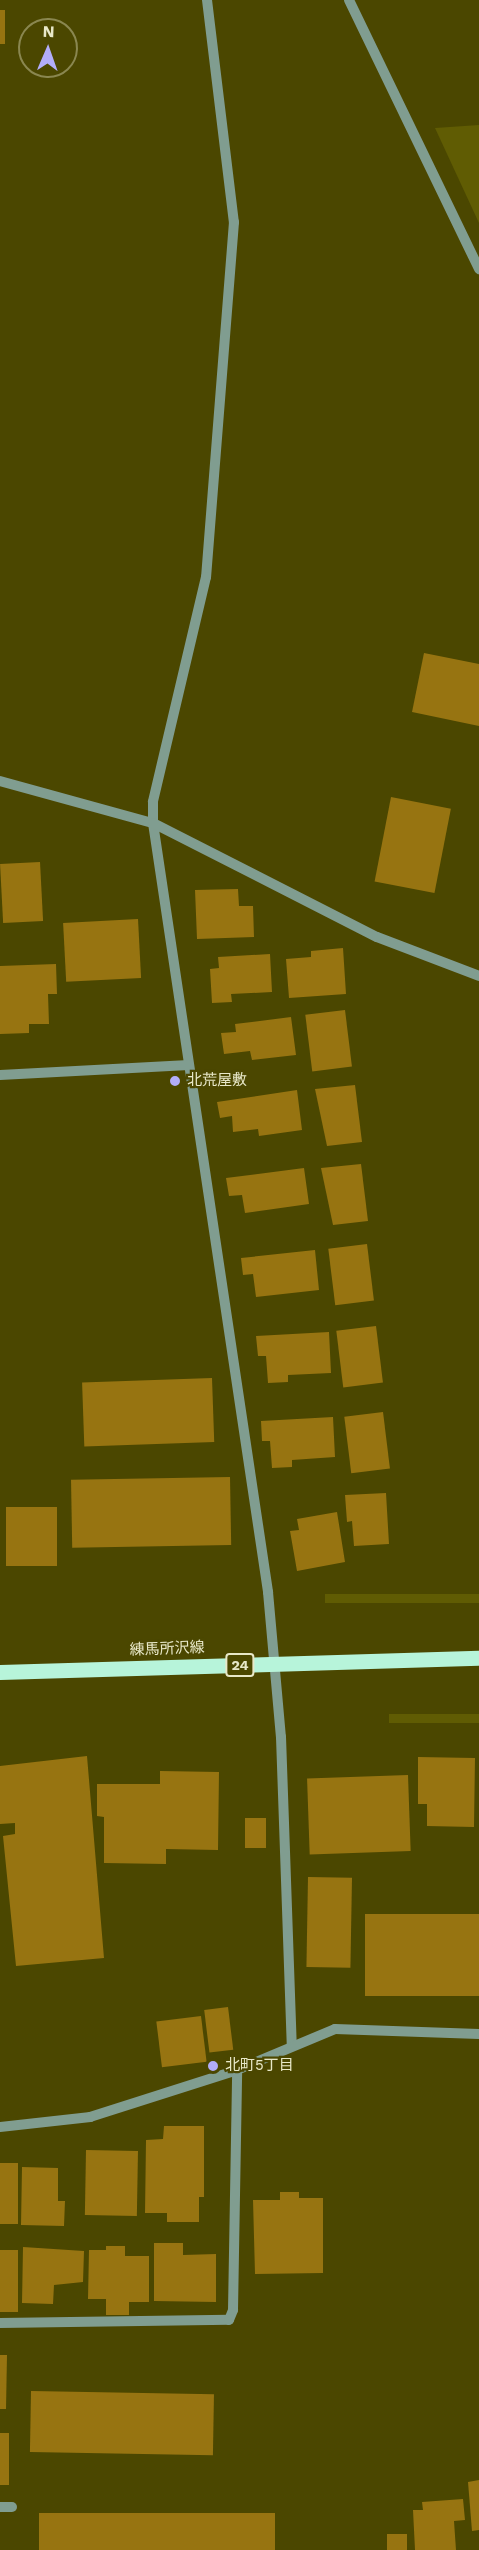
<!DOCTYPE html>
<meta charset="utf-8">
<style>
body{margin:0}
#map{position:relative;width:479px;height:2550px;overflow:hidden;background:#4b4700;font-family:"Work Sans","Noto Sans JP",sans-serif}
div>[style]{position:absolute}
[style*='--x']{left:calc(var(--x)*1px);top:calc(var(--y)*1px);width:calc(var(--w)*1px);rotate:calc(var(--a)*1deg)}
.green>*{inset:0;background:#605c03;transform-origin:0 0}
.building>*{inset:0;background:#977411;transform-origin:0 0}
.minor>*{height:10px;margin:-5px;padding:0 5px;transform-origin:5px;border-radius:5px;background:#809d90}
.major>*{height:15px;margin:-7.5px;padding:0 7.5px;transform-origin:7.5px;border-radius:7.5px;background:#b7f4da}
.dots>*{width:16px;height:16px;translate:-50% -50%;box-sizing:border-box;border:3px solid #4b4700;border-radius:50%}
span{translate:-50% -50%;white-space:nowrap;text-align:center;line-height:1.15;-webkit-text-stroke:4.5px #4b4700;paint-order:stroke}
.shield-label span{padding:2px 4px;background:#4b4700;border:2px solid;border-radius:4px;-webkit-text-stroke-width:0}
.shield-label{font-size:14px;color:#e8e8c8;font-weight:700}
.poi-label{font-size:15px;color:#e8e8c8}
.left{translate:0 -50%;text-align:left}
.street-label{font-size:15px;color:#e8e8c8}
.north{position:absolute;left:18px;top:18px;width:60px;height:60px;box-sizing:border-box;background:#4b4700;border:2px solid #8a8750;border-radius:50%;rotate:2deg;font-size:16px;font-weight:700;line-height:24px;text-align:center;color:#e8e8c8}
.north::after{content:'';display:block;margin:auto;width:21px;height:27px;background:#b2adf9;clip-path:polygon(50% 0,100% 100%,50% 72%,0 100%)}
</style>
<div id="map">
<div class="green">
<div style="clip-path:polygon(479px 125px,479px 223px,435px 128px)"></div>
<div style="left:479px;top:1594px;width:9px;height:154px;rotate:90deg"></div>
<div style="left:479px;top:1714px;width:9px;height:90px;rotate:90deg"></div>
</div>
<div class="building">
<div style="left:0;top:10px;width:5px;height:34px"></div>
<div style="clip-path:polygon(424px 653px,479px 664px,479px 726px,412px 712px)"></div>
<div style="left:391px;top:797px;width:61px;height:86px;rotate:11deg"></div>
<div style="left:40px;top:862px;width:59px;height:40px;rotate:87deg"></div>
<div style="clip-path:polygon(238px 889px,239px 906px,253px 906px,254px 937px,197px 939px,195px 890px)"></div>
<div style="left:138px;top:919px;width:59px;height:75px;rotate:87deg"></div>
<div style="clip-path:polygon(343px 948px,346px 994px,289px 998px,286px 959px,311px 957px,311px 951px)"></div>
<div style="clip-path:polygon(270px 954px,272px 992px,231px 994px,232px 1002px,212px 1003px,210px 969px,219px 968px,218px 957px)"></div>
<div style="clip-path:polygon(56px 964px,57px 994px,48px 994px,49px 1024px,29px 1024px,29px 1033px,0 1034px,0 966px)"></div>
<div style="left:345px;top:1010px;width:57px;height:40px;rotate:83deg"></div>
<div style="clip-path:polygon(291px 1017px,296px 1055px,252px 1060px,250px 1051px,224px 1054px,221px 1033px,236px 1032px,235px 1024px)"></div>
<div style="clip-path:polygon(355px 1085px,362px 1142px,327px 1146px,315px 1089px)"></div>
<div style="clip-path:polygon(297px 1090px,302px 1130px,259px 1136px,258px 1129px,233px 1132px,232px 1116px,220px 1118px,217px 1102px)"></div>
<div style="clip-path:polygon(361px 1164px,368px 1221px,333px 1225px,321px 1168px)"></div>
<div style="clip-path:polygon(304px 1168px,309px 1204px,245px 1213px,242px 1195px,229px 1196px,226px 1178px)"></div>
<div style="left:367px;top:1244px;width:57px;height:39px;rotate:83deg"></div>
<div style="clip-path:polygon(315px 1250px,319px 1290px,256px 1297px,253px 1274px,243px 1275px,241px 1258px)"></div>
<div style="left:376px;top:1326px;width:57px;height:40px;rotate:83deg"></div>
<div style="clip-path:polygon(329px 1332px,331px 1373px,288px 1375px,288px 1382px,268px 1383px,266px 1356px,258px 1356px,256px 1336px)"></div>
<div style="left:212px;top:1378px;width:64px;height:130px;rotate:88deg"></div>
<div style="left:383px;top:1412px;width:57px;height:39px;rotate:83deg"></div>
<div style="clip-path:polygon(333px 1417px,335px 1457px,292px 1460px,292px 1467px,272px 1468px,270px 1441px,262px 1441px,261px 1421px)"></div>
<div style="left:230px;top:1477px;width:68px;height:159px;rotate:89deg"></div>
<div style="clip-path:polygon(386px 1493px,389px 1544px,354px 1546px,352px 1521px,347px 1522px,345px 1495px)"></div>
<div style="left:57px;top:1507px;width:59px;height:51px;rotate:90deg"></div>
<div style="clip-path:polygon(337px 1512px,345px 1562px,297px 1571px,290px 1531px,299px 1530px,297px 1519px)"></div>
<div style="clip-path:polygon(87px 1756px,104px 1958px,16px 1966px,3px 1836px,15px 1834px,15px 1823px,0 1824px,0 1766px)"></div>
<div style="clip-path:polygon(418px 1757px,475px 1758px,474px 1827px,427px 1826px,427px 1804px,418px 1804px)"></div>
<div style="clip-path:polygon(160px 1771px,219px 1772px,218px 1850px,166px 1849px,166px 1864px,104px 1863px,104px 1817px,97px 1816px,97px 1784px,160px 1784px)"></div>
<div style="left:408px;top:1775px;width:76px;height:101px;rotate:88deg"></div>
<div style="left:245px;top:1818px;width:21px;height:30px"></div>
<div style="left:308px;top:1877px;width:44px;height:90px;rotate:1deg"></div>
<div style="left:479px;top:1914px;width:82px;height:114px;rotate:90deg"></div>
<div style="left:228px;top:2007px;width:43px;height:24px;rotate:83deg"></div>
<div style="left:201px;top:2016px;width:46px;height:45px;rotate:83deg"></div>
<div style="clip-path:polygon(164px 2126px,204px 2126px,204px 2197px,199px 2197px,199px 2222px,167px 2222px,167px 2213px,145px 2213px,146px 2140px,163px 2139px)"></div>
<div style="left:86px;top:2150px;width:52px;height:65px;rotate:1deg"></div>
<div style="left:0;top:2163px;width:18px;height:61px"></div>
<div style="clip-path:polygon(22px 2167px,58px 2168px,58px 2201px,65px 2201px,64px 2226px,21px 2225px)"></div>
<div style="clip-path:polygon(280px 2192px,299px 2192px,299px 2198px,323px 2198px,323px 2273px,255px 2274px,253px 2200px,280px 2200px)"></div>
<div style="clip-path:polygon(154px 2243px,183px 2243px,183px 2255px,216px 2254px,216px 2302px,154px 2301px)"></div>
<div style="clip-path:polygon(106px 2246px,125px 2246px,125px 2256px,149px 2256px,149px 2302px,129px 2302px,129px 2315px,106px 2315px,106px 2299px,88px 2299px,89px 2250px,106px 2250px)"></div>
<div style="clip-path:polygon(23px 2247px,84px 2251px,83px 2282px,54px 2285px,53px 2304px,22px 2303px)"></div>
<div style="left:0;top:2250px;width:18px;height:62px"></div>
<div style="clip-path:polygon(0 2355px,7px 2355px,6px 2409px,0 2409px)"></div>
<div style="left:31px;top:2391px;width:183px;height:61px;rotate:1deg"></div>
<div style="left:0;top:2433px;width:9px;height:52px"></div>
<div style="clip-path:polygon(479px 2480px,479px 2530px,472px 2531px,468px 2482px)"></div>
<div style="clip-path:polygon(463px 2499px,465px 2520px,454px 2521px,456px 2550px,415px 2550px,413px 2510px,423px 2510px,422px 2502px)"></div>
<div style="left:275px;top:2513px;width:37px;height:236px;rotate:90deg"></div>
<div style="left:407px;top:2534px;width:16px;height:20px;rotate:90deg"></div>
</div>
<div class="minor">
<div style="--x:207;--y:0;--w:224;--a:83.1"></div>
<div style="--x:234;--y:222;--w:356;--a:94.5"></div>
<div style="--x:206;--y:577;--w:231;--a:103.3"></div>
<div style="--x:153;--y:802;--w:21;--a:90"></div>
<div style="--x:153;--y:823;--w:778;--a:81.49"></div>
<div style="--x:268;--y:1592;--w:146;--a:84.9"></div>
<div style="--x:281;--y:1737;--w:308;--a:88"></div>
<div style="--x:349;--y:0;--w:299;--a:64.2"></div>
<div style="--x:0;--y:781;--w:159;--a:15.4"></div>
<div style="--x:153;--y:823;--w:251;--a:27"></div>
<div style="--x:377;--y:937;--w:109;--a:20.9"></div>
<div style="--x:0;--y:1075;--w:189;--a:-3"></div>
<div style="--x:0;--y:2127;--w:91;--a:-6.3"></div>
<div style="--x:90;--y:2117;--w:154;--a:-17.7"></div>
<div style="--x:237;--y:2070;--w:106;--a:-22.7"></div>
<div style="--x:335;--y:2029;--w:144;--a:2"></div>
<div style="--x:0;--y:2323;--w:229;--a:-0.8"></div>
<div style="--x:229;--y:2320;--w:11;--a:-68"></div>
<div style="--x:233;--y:2310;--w:240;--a:-89"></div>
<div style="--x:0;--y:2507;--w:12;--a:0"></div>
</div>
<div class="major">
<div style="--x:0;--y:1672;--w:479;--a:-1.7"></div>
</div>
<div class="dots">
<div style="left:175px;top:1081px;background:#b2adf9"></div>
<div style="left:213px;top:2066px;background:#b2adf9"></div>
</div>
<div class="shield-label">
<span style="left:240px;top:1665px">24</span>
</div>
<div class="poi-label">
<span class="left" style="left:187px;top:1081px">北荒屋敷</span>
<span class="left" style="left:225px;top:2066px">北町5丁目</span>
</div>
<div class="street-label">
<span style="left:167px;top:1649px;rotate:-2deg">練馬所沢線</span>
</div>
<div class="north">N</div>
</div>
